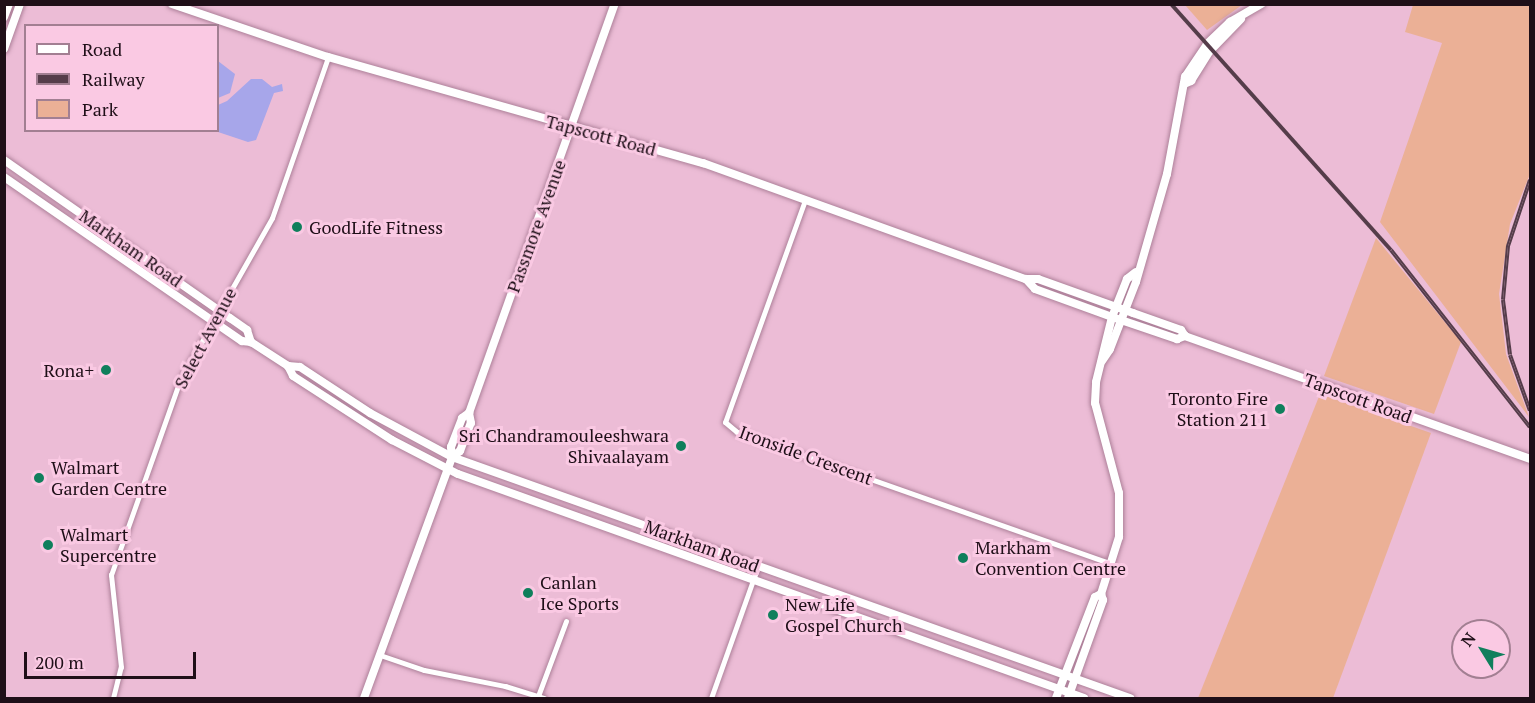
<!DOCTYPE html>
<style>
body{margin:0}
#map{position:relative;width:1535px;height:703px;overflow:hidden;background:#ecbcd6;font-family:"PT Serif",serif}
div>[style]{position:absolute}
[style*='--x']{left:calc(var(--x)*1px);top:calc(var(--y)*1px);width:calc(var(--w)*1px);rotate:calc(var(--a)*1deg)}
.green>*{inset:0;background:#ebb096}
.water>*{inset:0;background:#a7a6ea}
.roads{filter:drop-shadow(0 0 2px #ad8099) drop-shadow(0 0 2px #ad8099)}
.street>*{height:5px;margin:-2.5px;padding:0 2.5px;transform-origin:2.5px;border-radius:2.5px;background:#fff}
.secondary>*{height:8px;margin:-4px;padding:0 4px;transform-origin:4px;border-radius:4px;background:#fff}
.primary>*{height:8px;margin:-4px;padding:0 4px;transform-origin:4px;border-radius:4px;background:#fff}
.rail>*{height:4px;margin-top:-2px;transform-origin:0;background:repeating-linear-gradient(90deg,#fac9e3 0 4.5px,#553d4a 0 9px);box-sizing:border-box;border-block:2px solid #553d4a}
.dots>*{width:16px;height:16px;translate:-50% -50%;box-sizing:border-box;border:3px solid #fac9e3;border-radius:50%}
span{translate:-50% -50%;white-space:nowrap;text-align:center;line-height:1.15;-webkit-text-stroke:6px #fac9e3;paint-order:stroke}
.street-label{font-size:18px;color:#1f0f18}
.poi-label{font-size:18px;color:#1f0f18}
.left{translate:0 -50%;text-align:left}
.right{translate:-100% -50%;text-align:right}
.frame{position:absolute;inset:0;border:6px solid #1f0f18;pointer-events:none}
.legend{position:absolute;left:24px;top:24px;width:195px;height:108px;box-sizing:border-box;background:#fac9e3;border:2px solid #a27f92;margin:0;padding:8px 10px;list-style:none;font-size:18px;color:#1f0f18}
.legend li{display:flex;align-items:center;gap:12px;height:30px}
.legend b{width:30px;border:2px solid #a27f92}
.north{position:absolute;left:1451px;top:619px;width:60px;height:60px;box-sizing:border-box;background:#fac9e3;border:2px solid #a27f92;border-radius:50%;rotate:307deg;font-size:16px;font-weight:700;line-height:24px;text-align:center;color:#1f0f18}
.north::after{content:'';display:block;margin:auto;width:21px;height:27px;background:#107f5c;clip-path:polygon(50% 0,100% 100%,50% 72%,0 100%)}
.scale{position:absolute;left:24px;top:652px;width:172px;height:27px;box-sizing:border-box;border:3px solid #1f0f18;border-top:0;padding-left:8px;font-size:18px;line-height:21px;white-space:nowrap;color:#1f0f18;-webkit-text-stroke:4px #fac9e3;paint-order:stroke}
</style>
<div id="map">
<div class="green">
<div style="clip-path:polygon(1185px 5px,1242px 5px,1207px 30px)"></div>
<div style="clip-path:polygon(1413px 5px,1530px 5px,1530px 174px,1510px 224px,1499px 294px,1506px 354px,1529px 417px,1380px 222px,1442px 43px,1405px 32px)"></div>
<div style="clip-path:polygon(1376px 238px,1461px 342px,1434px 414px,1324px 376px)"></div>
<div style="clip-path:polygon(1320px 394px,1431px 433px,1333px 698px,1198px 698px)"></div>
</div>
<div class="water">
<div style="clip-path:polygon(218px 61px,235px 74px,230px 93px,218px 98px)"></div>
<div style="clip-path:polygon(251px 79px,262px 79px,272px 87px,282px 84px,283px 91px,274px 93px,256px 140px,248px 142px,215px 131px,218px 105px,227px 101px)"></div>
</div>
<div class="roads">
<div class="street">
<div style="--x:805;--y:200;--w:236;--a:109.8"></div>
<div style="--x:725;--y:422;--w:16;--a:40"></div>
<div style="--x:737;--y:432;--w:397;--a:19.4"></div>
<div style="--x:380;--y:655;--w:46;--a:18.8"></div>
<div style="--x:424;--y:670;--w:83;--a:11.2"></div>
<div style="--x:505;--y:686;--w:41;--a:17.1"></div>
<div style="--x:538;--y:696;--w:80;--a:-69.5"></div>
<div style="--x:113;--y:698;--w:32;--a:-76"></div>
<div style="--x:121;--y:667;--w:93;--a:-96.2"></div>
<div style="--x:111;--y:575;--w:207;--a:-70.5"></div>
<div style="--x:180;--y:380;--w:186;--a:-60.4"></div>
<div style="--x:272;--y:218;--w:170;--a:-70.8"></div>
<div style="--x:711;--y:698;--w:140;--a:-70.4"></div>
</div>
<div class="secondary">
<div style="--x:172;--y:4;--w:165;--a:18.8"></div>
<div style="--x:328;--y:57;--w:390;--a:15.8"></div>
<div style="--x:703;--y:163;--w:343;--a:19.8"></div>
<div style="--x:1026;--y:279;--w:12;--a:0"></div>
<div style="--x:1038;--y:279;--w:101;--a:19.7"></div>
<div style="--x:1133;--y:313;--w:51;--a:19.5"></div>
<div style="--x:1181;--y:330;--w:7;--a:56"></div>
<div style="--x:1185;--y:336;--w:366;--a:19.6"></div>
<div style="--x:4;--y:17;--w:14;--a:-69"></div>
<div style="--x:4;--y:49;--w:48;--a:-70.4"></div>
<div style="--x:1184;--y:84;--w:8;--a:-23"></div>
<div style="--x:1191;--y:81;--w:34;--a:-58"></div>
<div style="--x:1209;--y:52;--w:46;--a:-45.9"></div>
<div style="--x:1026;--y:279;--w:13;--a:48"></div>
<div style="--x:1035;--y:289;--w:82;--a:20"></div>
<div style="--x:1112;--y:317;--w:69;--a:18.7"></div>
<div style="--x:1177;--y:339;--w:9;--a:-21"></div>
<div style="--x:1102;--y:361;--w:14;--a:-56"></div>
<div style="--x:1110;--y:349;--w:72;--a:-68.8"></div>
<div style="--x:1136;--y:282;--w:112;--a:-74"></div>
<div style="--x:1167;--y:174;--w:99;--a:-79.5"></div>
<div style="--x:1185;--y:77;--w:40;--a:-56"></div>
<div style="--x:1207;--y:44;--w:32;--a:-44"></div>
<div style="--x:1230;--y:22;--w:36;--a:-30"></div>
<div style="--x:452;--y:457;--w:10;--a:-37"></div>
<div style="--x:460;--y:451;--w:30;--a:-69"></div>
<div style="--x:471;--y:423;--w:10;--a:-101"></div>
<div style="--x:469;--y:413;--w:434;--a:-70.4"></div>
<div style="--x:364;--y:698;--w:257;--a:-69.9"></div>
<div style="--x:452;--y:457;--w:10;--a:-96"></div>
<div style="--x:451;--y:447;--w:31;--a:-69"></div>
<div style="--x:462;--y:418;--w:9;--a:-36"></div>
<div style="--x:1056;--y:698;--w:108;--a:-68.9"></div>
<div style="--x:1095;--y:597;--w:7;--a:-27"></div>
<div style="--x:1068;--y:698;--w:104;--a:-70.3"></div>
<div style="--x:1103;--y:600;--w:6;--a:-108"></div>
<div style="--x:1101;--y:594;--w:60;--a:-72.5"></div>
<div style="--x:1119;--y:537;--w:44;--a:-90"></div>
<div style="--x:1119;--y:493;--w:93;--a:-104.9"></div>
<div style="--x:1095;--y:403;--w:21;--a:-87"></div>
<div style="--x:1096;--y:382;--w:67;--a:-76.2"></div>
<div style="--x:1112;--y:317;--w:41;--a:-68.5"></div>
<div style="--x:1127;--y:279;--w:11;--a:-38"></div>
</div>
<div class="primary">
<div style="--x:4;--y:160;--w:276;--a:35"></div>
<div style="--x:230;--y:318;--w:21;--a:35"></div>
<div style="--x:247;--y:330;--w:13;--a:72"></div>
<div style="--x:4;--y:177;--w:289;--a:34.6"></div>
<div style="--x:242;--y:341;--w:9;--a:6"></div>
<div style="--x:251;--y:342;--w:44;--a:33"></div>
<div style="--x:288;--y:366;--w:11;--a:63"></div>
<div style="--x:293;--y:376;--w:118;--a:32.9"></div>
<div style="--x:392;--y:440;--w:74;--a:27.3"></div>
<div style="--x:458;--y:474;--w:665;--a:19.69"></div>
<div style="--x:288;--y:366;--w:12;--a:5"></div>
<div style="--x:300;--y:367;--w:84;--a:33.3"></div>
<div style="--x:370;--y:413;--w:93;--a:28.2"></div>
<div style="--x:452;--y:457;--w:720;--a:19.57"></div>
</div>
</div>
<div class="rail">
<div style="--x:1171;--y:4;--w:330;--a:48.2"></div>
<div style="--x:1391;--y:250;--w:225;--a:51.9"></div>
<div style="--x:1530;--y:180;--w:70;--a:108.4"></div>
<div style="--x:1508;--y:246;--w:54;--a:95.3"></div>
<div style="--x:1503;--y:300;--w:55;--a:82.7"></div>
<div style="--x:1510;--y:355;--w:59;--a:70.3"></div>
</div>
<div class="dots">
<div style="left:297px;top:227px;background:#107f5c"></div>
<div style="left:106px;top:370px;background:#107f5c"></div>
<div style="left:1280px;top:409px;background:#107f5c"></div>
<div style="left:681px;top:446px;background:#107f5c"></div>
<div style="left:39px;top:478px;background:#107f5c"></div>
<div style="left:48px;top:545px;background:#107f5c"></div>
<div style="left:963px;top:558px;background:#107f5c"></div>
<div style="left:528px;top:593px;background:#107f5c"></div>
<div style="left:773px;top:615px;background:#107f5c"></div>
</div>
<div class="street-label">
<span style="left:601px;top:135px;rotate:15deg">Tapscott Road</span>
<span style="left:536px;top:226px;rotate:-70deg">Passmore Avenue</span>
<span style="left:131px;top:248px;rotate:35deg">Markham Road</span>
<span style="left:205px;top:338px;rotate:-62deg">Select Avenue</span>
<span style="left:1358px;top:398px;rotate:20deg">Tapscott Road</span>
<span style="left:806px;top:455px;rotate:20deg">Ironside Crescent</span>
<span style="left:702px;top:546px;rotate:20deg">Markham Road</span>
</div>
<div class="poi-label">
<span class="left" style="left:309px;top:227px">GoodLife Fitness</span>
<span class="right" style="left:94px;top:370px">Rona+</span>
<span class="right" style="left:1268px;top:409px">Toronto Fire<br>Station 211</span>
<span class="right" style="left:669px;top:446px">Sri Chandramouleeshwara<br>Shivaalayam</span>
<span class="left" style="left:51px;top:478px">Walmart<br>Garden Centre</span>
<span class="left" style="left:60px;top:545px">Walmart<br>Supercentre</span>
<span class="left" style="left:975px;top:558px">Markham<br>Convention Centre</span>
<span class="left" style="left:540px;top:593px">Canlan<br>Ice Sports</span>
<span class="left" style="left:785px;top:615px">New Life<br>Gospel Church</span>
</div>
<div class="frame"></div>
<ul class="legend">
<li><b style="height:8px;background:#fff"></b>Road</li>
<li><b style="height:8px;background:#553d4a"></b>Railway</li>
<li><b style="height:16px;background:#ebb096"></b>Park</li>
</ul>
<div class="north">N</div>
<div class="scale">200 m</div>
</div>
